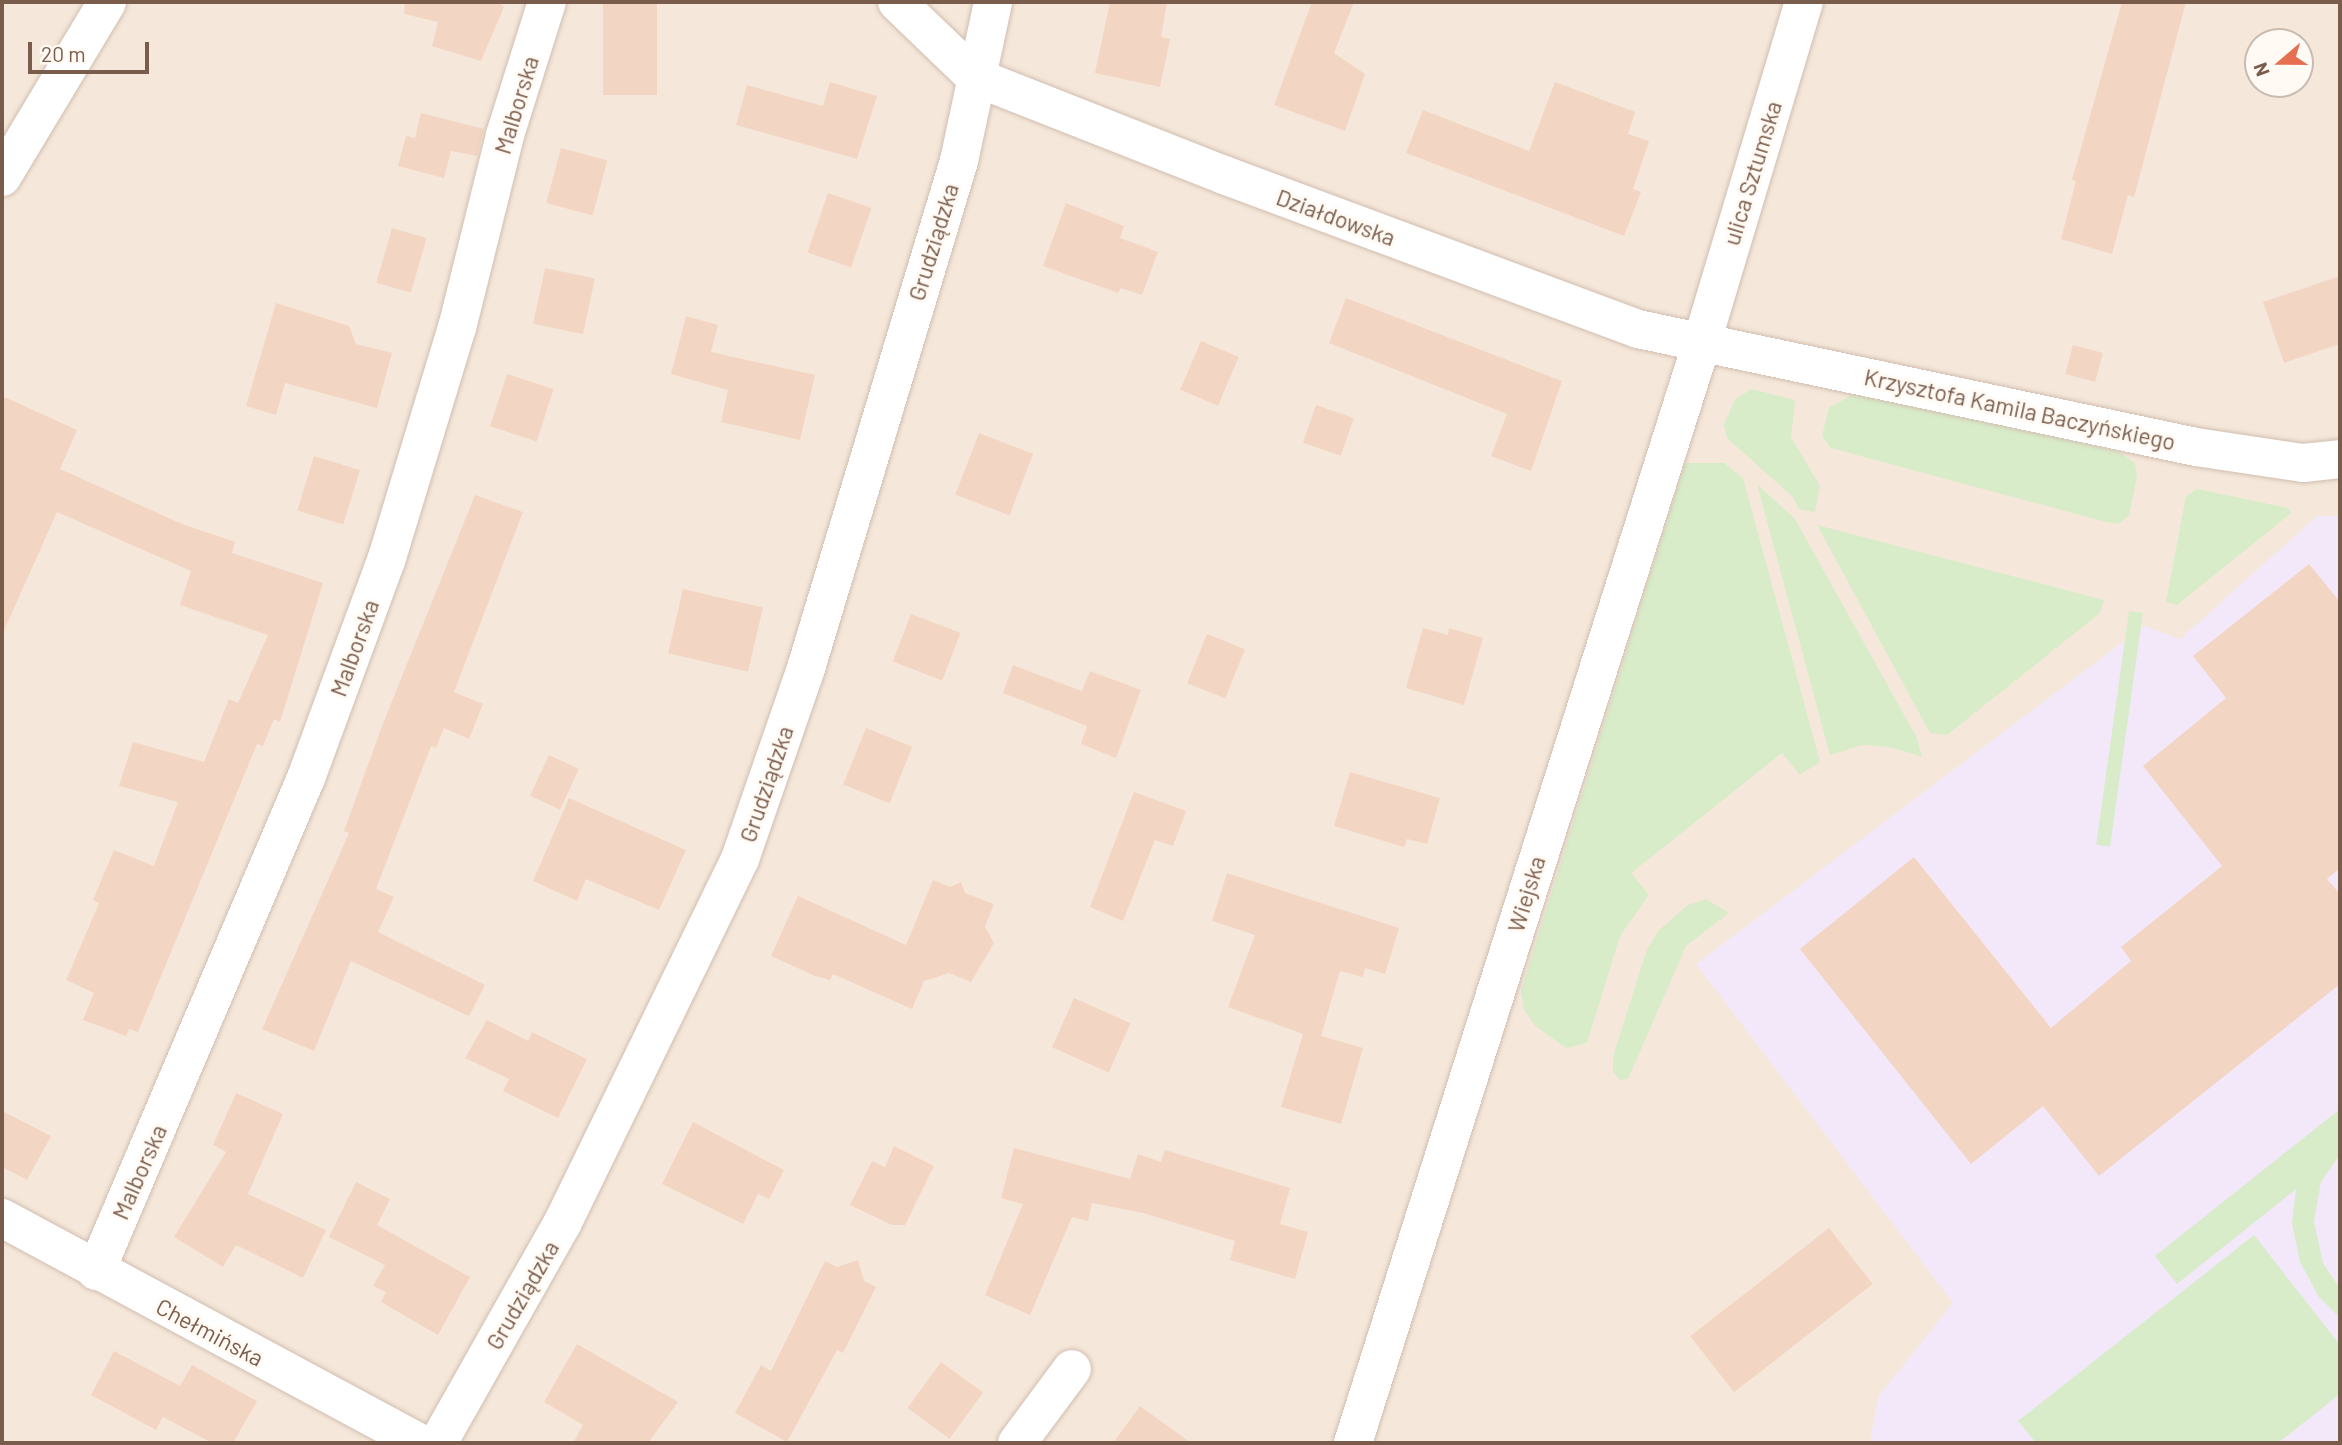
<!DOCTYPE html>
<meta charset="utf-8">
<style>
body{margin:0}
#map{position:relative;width:2342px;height:1445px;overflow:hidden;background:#fdf6ec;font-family:Barlow,sans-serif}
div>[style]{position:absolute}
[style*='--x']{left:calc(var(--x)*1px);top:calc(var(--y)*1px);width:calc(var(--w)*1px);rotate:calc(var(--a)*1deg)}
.residential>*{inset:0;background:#f5e8da}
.education>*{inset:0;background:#f3e8fa}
.green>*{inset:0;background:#d8ecc9;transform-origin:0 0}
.building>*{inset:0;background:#f3d5c3;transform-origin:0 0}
.roads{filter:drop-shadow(0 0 2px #d1beb0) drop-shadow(0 0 2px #d1beb0)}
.minor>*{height:38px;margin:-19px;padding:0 19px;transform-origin:19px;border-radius:19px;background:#fff}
.tertiary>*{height:38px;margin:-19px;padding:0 19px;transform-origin:19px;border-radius:19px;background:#fff}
span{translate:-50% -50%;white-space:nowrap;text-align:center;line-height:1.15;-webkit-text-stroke:6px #fffaf3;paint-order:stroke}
.street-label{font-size:23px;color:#7a5c4d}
.frame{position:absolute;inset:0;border:4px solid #7a5c4d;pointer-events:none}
.north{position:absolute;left:2244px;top:28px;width:70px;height:70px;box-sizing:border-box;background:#fffaf3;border:2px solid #cabbb1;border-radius:50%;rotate:250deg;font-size:19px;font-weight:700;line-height:28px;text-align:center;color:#7a5c4d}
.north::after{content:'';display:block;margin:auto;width:24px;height:32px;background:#e76f51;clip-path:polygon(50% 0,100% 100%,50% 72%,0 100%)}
.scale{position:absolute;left:28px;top:42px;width:121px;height:32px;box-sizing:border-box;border:4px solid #7a5c4d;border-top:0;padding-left:9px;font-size:21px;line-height:24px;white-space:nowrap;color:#7a5c4d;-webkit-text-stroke:5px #fffaf3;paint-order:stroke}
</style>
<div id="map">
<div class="residential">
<div style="clip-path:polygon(evenodd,2px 2px,2340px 2px,2340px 1443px,2px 1443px,2px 2px,2258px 42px,2300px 42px,2300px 84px,2258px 84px,2258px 42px)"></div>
</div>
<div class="education">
<div style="clip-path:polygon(2317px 516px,2340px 516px,2340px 1443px,1870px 1443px,1878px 1397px,1953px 1303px,1696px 964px,2144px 626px,2180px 639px)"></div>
</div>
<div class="green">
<div style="clip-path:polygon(1752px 389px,1795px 400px,1791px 437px,1820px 486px,1815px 512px,1799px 509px,1793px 497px,1727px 438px,1724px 425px,1735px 399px)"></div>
<div style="clip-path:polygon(1861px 391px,2119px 452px,2135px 463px,2137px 477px,2129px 515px,2119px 524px,2106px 522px,1831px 448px,1822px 436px,1829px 407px)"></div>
<div style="clip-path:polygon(1685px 463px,1724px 463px,1743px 478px,1820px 762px,1800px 775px,1782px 753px,1631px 873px,1649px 895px,1620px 936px,1587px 1043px,1566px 1048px,1535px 1026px,1524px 1010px,1521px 991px)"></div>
<div style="clip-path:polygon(1757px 484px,1795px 519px,1917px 738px,1922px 757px,1890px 747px,1862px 745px,1830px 755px)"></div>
<div style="clip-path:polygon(2197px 489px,2288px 508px,2291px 513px,2177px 605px,2166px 602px,2186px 496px)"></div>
<div style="clip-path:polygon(1817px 525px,2104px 600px,2100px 613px,1947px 735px,1930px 733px)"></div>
<div style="left:2129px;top:611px;width:14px;height:236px;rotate:8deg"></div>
<div style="clip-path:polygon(1706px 899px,1729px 913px,1686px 946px,1628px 1079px,1620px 1080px,1613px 1072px,1613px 1057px,1647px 949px,1659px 930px,1688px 905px)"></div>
<div style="clip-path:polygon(2340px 1109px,2340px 1154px,2321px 1182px,2314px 1222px,2323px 1263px,2340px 1289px,2340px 1318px,2319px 1297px,2300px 1262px,2292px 1223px,2296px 1189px,2177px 1284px,2155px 1256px)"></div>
<div style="clip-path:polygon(2254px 1235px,2340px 1345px,2340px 1394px,2278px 1443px,2036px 1443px,2018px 1421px)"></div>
</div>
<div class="building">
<div style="clip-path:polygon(405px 2px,499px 2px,504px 7px,481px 61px,432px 46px,438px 22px,404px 14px)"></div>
<div style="left:603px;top:2px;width:54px;height:93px"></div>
<div style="clip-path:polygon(1110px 2px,1167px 2px,1161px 37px,1170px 39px,1160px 87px,1095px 73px)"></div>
<div style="clip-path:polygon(1312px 2px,1354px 2px,1334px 53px,1365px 74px,1345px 131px,1274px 105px)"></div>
<div style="clip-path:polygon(2122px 2px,2186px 2px,2134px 197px,2128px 195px,2112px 254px,2061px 239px,2076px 181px,2072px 180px)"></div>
<div style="clip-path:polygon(830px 82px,877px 96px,857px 159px,736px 125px,747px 85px,823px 106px)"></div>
<div style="clip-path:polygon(1555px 82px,1635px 112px,1628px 134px,1649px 141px,1633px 189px,1641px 192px,1624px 236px,1406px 153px,1423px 110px,1529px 151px)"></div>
<div style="clip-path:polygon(421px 113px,484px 129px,477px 156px,451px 151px,444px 178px,398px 166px,406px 136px,415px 138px)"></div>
<div style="left:561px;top:148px;width:48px;height:57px;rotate:15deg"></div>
<div style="left:828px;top:193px;width:46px;height:63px;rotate:19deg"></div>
<div style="clip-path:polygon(1066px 203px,1124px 226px,1120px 238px,1158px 252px,1142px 295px,1121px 288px,1118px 293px,1043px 266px)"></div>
<div style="left:392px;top:228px;width:36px;height:57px;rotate:16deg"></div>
<div style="left:545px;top:268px;width:51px;height:57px;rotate:12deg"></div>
<div style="clip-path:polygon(2340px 276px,2340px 344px,2284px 363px,2263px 302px)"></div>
<div style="clip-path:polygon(1346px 298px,1562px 381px,1531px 471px,1491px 456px,1507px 414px,1329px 343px)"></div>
<div style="clip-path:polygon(276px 303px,349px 326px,356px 344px,392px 353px,377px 408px,285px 383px,276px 415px,246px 406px)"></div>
<div style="clip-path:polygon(686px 316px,718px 325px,711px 352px,815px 375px,800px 440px,721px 422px,728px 390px,671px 374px)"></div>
<div style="left:1201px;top:341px;width:41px;height:53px;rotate:23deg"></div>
<div style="left:2073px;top:345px;width:31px;height:30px;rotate:15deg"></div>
<div style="left:507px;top:374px;width:49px;height:55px;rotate:18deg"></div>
<div style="clip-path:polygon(2px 396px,77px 430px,60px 469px,182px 524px,235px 542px,232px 553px,323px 583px,280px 722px,274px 719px,263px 746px,257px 744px,138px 1032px,129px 1029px,126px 1036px,83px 1020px,94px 993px,66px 980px,99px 903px,93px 900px,114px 850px,154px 866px,178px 802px,119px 786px,133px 742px,204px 762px,229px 699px,238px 703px,268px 635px,180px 605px,191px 571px,57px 512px,2px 635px)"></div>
<div style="left:1316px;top:405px;width:40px;height:40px;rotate:19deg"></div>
<div style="left:979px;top:433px;width:58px;height:66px;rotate:21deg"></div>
<div style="left:314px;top:456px;width:48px;height:57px;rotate:17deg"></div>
<div style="clip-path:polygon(475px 495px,523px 512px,454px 692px,483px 704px,469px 739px,444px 728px,436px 748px,431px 746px,376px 889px,394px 897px,378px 932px,485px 985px,469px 1016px,351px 961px,314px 1051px,262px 1029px,349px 833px,344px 831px,382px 726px)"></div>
<div style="clip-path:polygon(2309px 564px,2340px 602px,2340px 868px,2327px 879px,2340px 894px,2340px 984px,2099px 1176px,2043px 1106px,1971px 1164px,1800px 949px,1914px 857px,2051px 1028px,2131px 961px,2121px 947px,2222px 866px,2143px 766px,2226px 698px,2193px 656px)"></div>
<div style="left:683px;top:589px;width:82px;height:66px;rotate:13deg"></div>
<div style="left:911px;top:614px;width:53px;height:51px;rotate:21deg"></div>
<div style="clip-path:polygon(1423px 628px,1448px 635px,1449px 628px,1483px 638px,1464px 705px,1406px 688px)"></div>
<div style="left:1207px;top:634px;width:41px;height:53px;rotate:22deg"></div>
<div style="clip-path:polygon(1013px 665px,1082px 691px,1090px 671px,1141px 690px,1116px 758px,1081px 744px,1087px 726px,1003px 693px)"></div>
<div style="left:866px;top:728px;width:50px;height:61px;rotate:22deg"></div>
<div style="left:549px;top:755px;width:33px;height:45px;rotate:25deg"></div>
<div style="clip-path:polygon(1350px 772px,1440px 798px,1427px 844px,1407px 839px,1404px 847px,1334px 826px)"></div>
<div style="clip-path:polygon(1134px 792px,1186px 811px,1173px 846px,1155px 840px,1123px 921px,1090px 907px)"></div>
<div style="clip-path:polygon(569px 798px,686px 850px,659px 910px,586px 879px,577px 901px,533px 881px)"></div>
<div style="clip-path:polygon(1227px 873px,1399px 928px,1385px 974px,1365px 968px,1363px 977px,1340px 971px,1321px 1036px,1363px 1048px,1341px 1124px,1281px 1107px,1303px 1034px,1228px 1007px,1255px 935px,1212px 921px)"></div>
<div style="clip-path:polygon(933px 880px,950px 887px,961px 882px,965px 893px,994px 904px,985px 927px,994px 943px,971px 982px,949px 973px,924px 981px,912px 1009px,833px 974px,830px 980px,815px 976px,771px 956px,798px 896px,906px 945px)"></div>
<div style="left:1074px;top:998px;width:62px;height:54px;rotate:24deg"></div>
<div style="clip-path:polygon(487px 1020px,528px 1041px,532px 1032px,587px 1059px,558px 1118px,503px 1091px,509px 1079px,465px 1058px)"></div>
<div style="clip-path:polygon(236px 1093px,283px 1114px,248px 1194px,326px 1230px,303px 1278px,236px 1245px,223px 1267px,174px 1237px,226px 1152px,213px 1145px)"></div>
<div style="clip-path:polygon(2px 1111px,51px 1136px,27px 1180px,2px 1167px)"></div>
<div style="clip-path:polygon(693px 1122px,784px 1170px,769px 1199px,758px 1194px,743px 1224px,662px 1184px)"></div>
<div style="clip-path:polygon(894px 1146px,934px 1166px,905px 1225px,892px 1225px,850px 1205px,872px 1161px,885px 1167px)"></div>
<div style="clip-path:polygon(1014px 1148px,1130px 1179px,1138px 1154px,1161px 1162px,1165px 1150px,1290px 1188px,1280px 1224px,1308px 1232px,1295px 1279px,1230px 1260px,1235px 1241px,1143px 1213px,1092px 1203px,1088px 1221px,1072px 1217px,1030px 1315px,985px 1295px,1023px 1204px,1001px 1198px)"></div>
<div style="clip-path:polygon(356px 1182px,390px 1199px,377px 1225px,470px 1277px,438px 1335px,381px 1302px,386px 1292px,373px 1286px,385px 1265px,329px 1237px)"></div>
<div style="left:1829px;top:1228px;width:71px;height:176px;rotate:52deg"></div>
<div style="clip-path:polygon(858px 1260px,864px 1281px,876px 1287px,843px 1353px,837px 1350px,787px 1442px,735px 1413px,761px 1365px,771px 1371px,825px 1261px,837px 1267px)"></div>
<div style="clip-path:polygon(577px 1344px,678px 1402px,648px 1443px,573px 1443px,583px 1425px,544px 1402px)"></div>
<div style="clip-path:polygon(114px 1351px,180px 1386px,192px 1365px,257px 1401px,233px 1443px,212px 1443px,163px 1417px,156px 1430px,91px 1395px)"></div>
<div style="left:941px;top:1362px;width:52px;height:57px;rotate:36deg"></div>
<div style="clip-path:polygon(1140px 1406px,1191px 1443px,1113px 1443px)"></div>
</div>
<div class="roads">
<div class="minor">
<div style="--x:897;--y:2;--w:108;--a:43.9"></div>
<div style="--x:975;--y:77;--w:268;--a:21.5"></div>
<div style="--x:1224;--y:175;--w:442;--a:20.4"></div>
<div style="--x:1638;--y:329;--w:570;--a:11.94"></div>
<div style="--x:2196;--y:447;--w:108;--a:8.5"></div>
<div style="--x:2303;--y:463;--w:37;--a:-6"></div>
<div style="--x:2;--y:177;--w:204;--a:-59"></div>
<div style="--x:2;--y:1218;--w:475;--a:28.3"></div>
<div style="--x:96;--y:1271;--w:536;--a:-66.93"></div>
<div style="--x:306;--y:778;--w:231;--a:-69.8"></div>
<div style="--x:386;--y:561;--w:244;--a:-73.1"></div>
<div style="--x:457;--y:328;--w:199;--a:-76"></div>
<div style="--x:505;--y:135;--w:139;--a:-72.5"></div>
<div style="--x:438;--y:1443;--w:252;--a:-60.5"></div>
<div style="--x:562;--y:1224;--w:406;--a:-64"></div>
<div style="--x:740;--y:859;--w:205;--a:-70.9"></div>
<div style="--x:807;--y:665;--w:526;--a:-73.22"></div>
<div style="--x:959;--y:161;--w:163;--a:-77.9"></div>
<div style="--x:1017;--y:1443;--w:92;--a:-53.4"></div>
</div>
<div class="tertiary">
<div style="--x:1353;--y:1443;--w:1152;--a:-72.41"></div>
<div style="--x:1701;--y:345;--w:358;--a:-73.3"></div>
</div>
</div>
<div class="street-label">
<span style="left:516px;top:105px;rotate:-73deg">Malborska</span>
<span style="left:1752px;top:173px;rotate:-73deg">ulica Sztumska</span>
<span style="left:1336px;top:217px;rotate:20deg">Działdowska</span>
<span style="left:933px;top:242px;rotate:-73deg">Grudziądzka</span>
<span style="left:2020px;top:409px;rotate:12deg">Krzysztofa Kamila Baczyńskiego</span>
<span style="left:354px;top:648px;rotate:-70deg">Malborska</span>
<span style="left:766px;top:784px;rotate:-71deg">Grudziądzka</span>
<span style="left:1526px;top:894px;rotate:-73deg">Wiejska</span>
<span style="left:139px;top:1172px;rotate:-66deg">Malborska</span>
<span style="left:522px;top:1295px;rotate:-60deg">Grudziądzka</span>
<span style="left:210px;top:1332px;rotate:28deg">Chełmińska</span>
</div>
<div class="frame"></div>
<div class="north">N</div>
<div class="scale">20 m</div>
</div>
